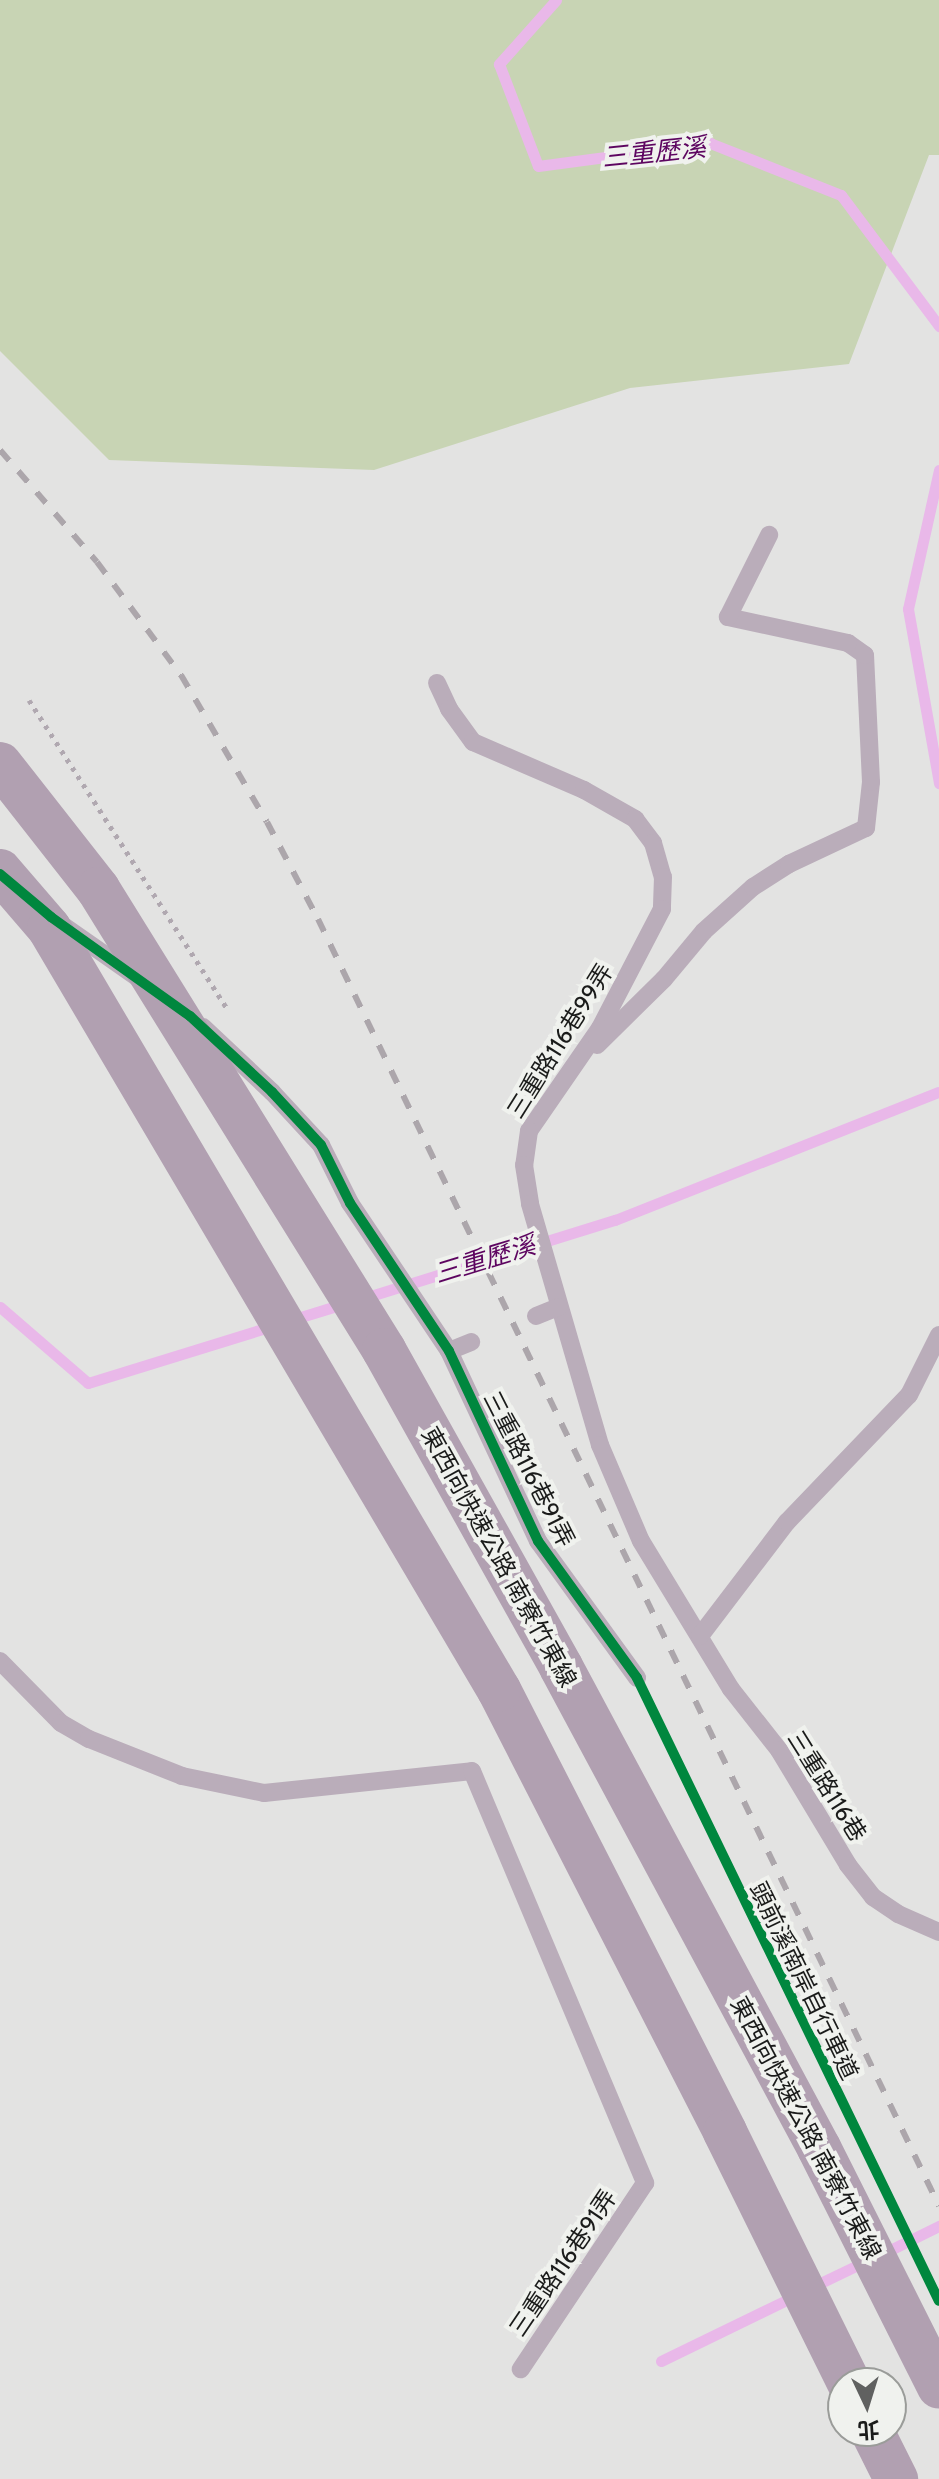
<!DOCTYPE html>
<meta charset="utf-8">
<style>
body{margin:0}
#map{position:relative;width:939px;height:2479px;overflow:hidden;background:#e3e3e2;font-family:Cabin,"Noto Sans TC",sans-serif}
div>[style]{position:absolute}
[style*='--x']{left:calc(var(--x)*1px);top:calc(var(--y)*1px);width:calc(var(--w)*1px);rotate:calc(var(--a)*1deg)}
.green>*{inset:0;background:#c8d4b4}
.stream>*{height:11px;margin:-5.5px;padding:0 5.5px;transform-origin:5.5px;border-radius:5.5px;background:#e9b8e9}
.path>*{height:5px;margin-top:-2.5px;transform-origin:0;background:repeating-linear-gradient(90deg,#b0a8b0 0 4px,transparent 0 10px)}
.service>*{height:18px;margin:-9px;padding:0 9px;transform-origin:9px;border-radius:9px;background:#baadba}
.trunk>*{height:44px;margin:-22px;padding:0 22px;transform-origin:22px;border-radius:22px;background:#b1a0b1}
.rail>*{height:6px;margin-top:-3px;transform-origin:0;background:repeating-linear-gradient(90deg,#aca6ab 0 14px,transparent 0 28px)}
.trunk-bridge>*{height:44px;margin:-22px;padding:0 22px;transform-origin:22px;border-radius:22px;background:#b1a0b1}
.cycleway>*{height:10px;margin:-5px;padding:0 5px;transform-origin:5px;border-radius:5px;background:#00873e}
span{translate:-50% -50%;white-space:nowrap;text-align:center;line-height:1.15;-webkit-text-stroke:8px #f0f2ee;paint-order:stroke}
.street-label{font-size:24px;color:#1a1b1a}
.water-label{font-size:26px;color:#5d0560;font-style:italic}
.north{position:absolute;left:827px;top:2367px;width:80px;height:80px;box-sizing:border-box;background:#f0f2ee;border:2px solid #9a9c99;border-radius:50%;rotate:176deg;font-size:22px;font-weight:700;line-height:32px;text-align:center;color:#1a1b1a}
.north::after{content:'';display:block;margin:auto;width:28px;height:36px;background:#606160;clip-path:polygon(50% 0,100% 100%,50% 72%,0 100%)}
</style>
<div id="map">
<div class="green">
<div style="clip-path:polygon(0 0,939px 0,939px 155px,929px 155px,849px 364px,630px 388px,374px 470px,109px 460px,0 351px)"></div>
</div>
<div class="stream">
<div style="--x:556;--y:0;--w:86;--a:131.7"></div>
<div style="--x:499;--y:64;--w:109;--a:69.1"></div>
<div style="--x:538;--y:166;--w:174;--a:-7.6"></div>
<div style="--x:710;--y:143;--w:141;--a:21.7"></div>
<div style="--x:841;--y:195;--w:164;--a:53.2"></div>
<div style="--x:939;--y:470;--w:142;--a:102.6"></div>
<div style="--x:908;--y:609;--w:177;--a:79.9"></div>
<div style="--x:364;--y:1298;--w:263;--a:-17.3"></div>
<div style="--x:615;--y:1220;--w:348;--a:-21.6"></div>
<div style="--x:0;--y:1307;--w:116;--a:40.8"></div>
<div style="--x:88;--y:1383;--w:196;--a:-17.2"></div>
<div style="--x:291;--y:1320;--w:54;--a:-17.1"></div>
<div style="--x:882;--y:2254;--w:64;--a:-26.2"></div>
<div style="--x:810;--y:2288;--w:62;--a:-25.7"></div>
<div style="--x:661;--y:2361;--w:149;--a:-25.9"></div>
</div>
<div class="path">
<div style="--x:29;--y:700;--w:367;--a:57.3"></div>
</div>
<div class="service">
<div style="--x:437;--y:683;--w:29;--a:65"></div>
<div style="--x:449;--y:709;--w:41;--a:54"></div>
<div style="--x:473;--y:742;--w:121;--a:23.4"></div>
<div style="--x:584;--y:790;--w:59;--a:29.6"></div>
<div style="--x:635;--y:819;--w:30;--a:53"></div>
<div style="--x:653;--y:843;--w:35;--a:74"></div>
<div style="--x:663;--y:877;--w:32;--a:92"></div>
<div style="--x:662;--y:909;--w:134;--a:117.5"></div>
<div style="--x:600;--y:1028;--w:125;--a:124.6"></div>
<div style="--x:529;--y:1131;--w:34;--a:98"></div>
<div style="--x:524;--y:1165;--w:39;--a:81"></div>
<div style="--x:530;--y:1204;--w:251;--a:73.8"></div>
<div style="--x:600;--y:1445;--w:104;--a:66.9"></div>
<div style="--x:641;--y:1541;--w:173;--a:58.7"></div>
<div style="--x:731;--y:1689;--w:78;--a:51.8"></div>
<div style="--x:779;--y:1750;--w:134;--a:59"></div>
<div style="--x:848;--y:1865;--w:41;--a:52"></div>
<div style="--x:873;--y:1897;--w:30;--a:34"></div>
<div style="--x:898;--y:1914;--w:45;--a:23.7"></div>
<div style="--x:61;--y:924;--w:94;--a:35"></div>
<div style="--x:203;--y:1027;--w:95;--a:43.3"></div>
<div style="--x:272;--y:1092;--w:72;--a:47.2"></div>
<div style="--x:321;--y:1145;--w:65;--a:63.4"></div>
<div style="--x:350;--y:1203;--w:178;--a:56.2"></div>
<div style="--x:449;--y:1351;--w:210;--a:64.9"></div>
<div style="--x:538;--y:1541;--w:169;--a:54.1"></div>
<div style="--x:597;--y:1045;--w:94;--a:-44.6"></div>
<div style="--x:664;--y:979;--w:62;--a:-50.2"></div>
<div style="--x:704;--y:931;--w:66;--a:-41.9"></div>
<div style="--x:753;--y:887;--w:43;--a:-32.6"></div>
<div style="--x:789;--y:864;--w:85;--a:-25.1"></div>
<div style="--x:866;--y:828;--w:46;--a:-83.8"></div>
<div style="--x:871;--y:782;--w:127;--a:-92.7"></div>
<div style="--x:865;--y:655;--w:21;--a:-145"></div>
<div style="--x:848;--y:643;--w:123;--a:-167.8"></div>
<div style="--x:728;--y:617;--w:92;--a:-63.4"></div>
<div style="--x:536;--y:1316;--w:24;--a:-22"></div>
<div style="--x:449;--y:1351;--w:24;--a:-22"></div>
<div style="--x:700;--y:1636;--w:143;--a:-52.7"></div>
<div style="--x:787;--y:1522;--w:176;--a:-46.2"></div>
<div style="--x:909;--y:1395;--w:67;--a:-63.4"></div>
<div style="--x:0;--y:1661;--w:87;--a:45.5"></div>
<div style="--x:61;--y:1723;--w:32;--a:30"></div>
<div style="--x:89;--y:1739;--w:100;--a:21.7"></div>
<div style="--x:182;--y:1776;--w:84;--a:11.7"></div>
<div style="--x:264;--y:1793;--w:209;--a:-6"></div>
<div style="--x:472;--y:1771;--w:447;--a:67.2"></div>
<div style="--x:645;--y:2183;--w:224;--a:123.7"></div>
</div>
<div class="trunk">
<div style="--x:561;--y:1667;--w:546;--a:61.79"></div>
<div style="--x:819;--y:2148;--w:267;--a:63.3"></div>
<div style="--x:499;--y:1690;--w:496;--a:62.9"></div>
<div style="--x:725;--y:2132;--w:280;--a:63.7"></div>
<div style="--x:872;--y:2431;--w:54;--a:63.4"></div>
</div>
<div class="rail">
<div style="--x:0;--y:450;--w:148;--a:49.1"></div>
<div style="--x:97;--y:562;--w:141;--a:53.4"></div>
<div style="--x:181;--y:675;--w:170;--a:59.7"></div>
<div style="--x:267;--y:822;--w:110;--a:62.3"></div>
<div style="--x:318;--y:919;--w:1429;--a:64.24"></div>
</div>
<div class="trunk-bridge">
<div style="--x:0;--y:764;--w:159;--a:51.9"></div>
<div style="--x:98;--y:889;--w:543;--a:58.18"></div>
<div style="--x:384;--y:1350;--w:363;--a:60.8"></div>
<div style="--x:0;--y:871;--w:75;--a:49.3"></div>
<div style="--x:49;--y:928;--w:885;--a:59.44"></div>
</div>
<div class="cycleway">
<div style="--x:0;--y:874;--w:67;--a:40.1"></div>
<div style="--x:51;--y:917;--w:171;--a:35.5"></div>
<div style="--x:190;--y:1016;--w:112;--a:42.8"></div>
<div style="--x:272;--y:1092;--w:72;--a:47.2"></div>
<div style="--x:321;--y:1145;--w:65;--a:63.4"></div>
<div style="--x:350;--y:1203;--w:178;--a:56.2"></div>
<div style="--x:449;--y:1351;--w:210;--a:64.9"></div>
<div style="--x:538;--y:1541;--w:169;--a:54.1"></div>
<div style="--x:637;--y:1678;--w:692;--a:64.14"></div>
</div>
<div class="street-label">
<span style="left:560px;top:1041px;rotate:-58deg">三重路116巷99弄</span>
<span style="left:529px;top:1469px;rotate:63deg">三重路116巷91弄</span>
<span style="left:499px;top:1557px;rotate:61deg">東西向快速公路 南寮竹東線</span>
<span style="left:827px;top:1786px;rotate:58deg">三重路116巷</span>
<span style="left:804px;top:1981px;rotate:64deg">頭前溪南岸自行車道</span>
<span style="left:806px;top:2128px;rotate:62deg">東西向快速公路 南寮竹東線</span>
<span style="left:563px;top:2263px;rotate:-56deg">三重路116巷91弄</span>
</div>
<div class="water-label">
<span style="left:654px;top:153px;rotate:-6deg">三重歷溪</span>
<span style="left:485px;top:1260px;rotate:-17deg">三重歷溪</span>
</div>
<div class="north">北</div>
</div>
